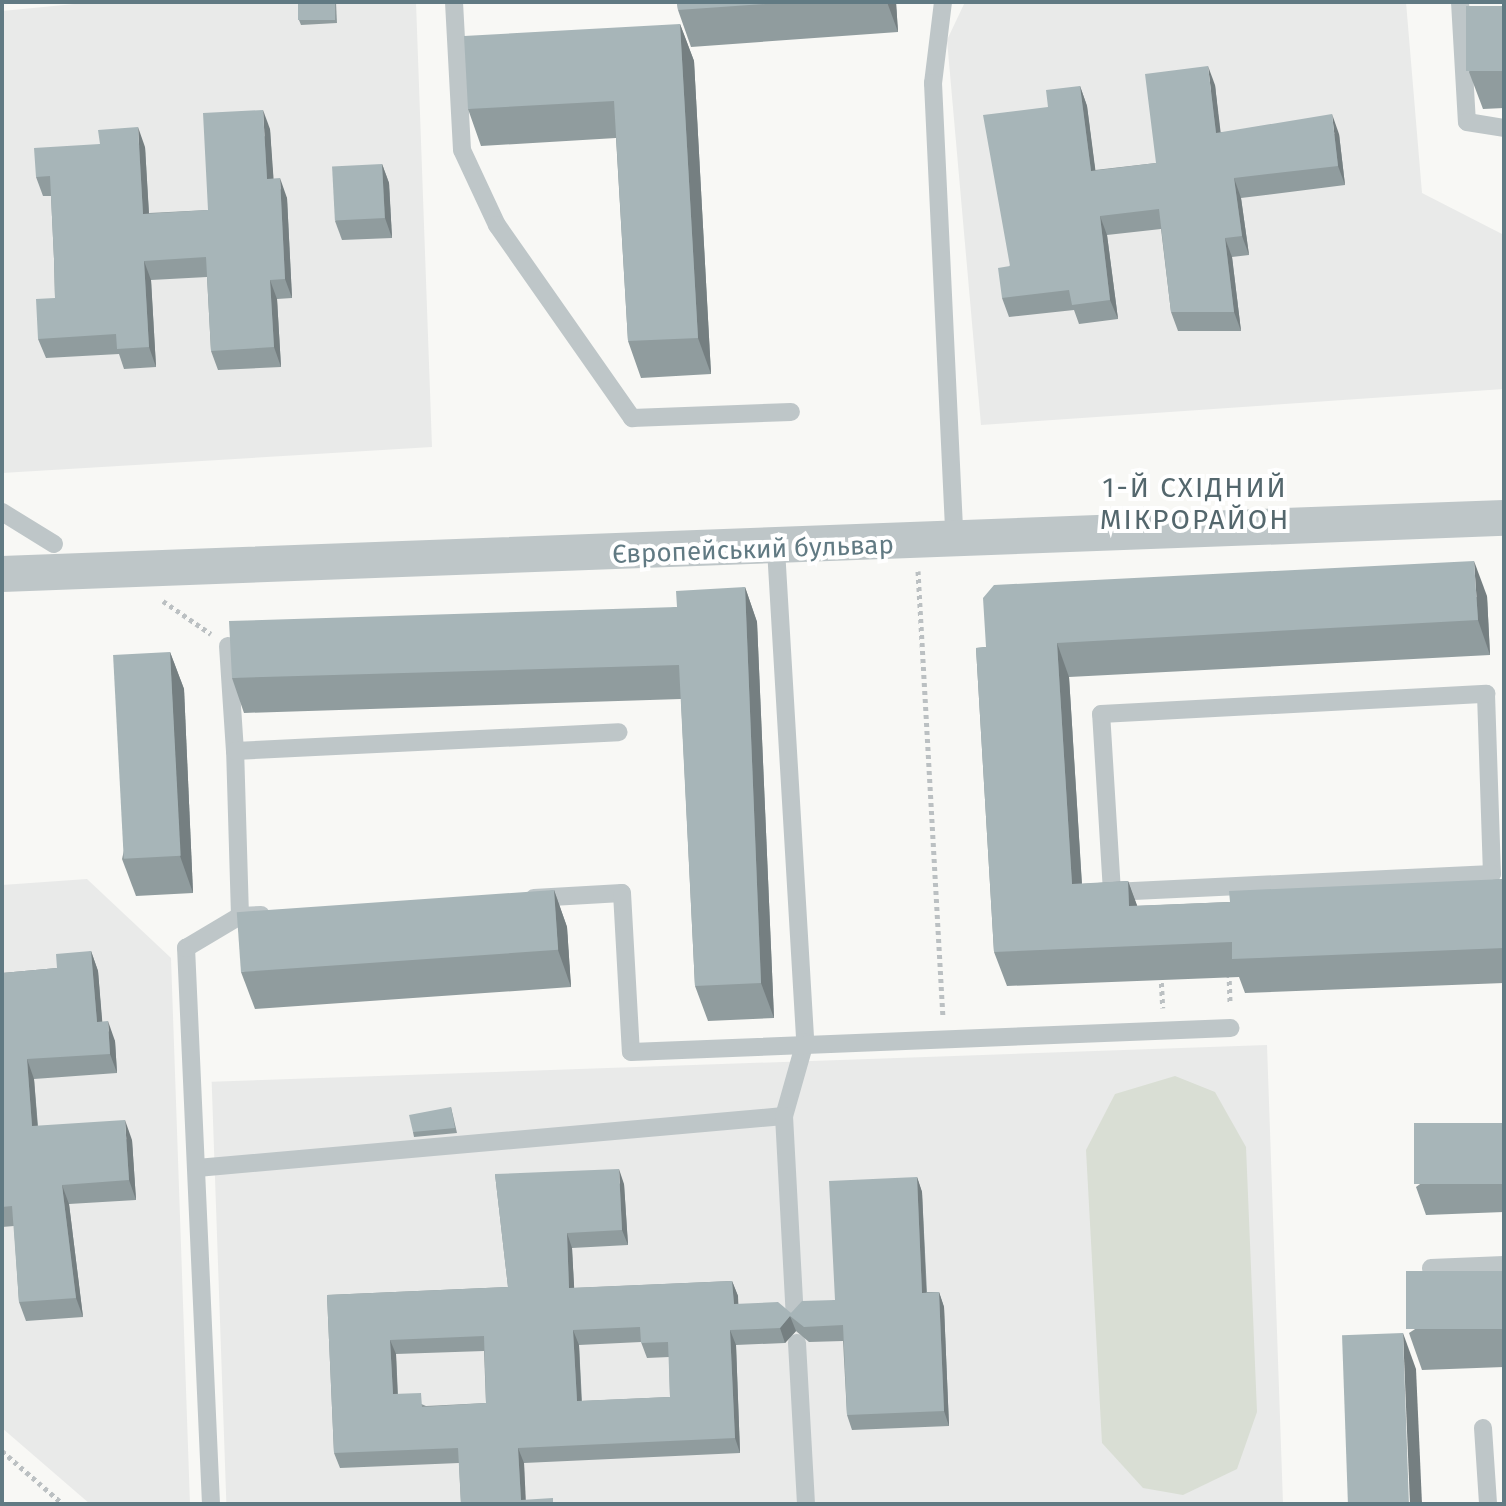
<!DOCTYPE html>
<meta charset="utf-8">
<style>
body{margin:0}
#map{position:relative;width:1506px;height:1506px;overflow:hidden;background:#f8f8f5;font-family:"Fira Sans",sans-serif}
div>[style]{position:absolute}
[style*='--x']{left:calc(var(--x)*1px);top:calc(var(--y)*1px);width:calc(var(--w)*1px);rotate:calc(var(--a)*1deg)}
.built>*{inset:0;background:#e9eae9;transform-origin:0 0}
.green>*{inset:0;background:#d9ded4}
.path>*{height:5px;margin-top:-2.5px;transform-origin:0;background:repeating-linear-gradient(90deg,#bbc0c2 0 4px,transparent 0 8px)}
.lane>*{height:18px;margin:-9px;padding:0 9px;transform-origin:9px;border-radius:9px;background:#bec6c8}
.street>*{height:36px;margin:-18px;padding:0 18px;transform-origin:18px;border-radius:18px;background:#bec6c8}
.wall>*{inset:0;background:#909c9e}
.shaded-wall>*{inset:0;background:#757f81}
.building>*{inset:0;background:#a7b5b8;transform-origin:0 0}
span{translate:-50% -50%;white-space:nowrap;text-align:center;line-height:1.15;-webkit-text-stroke:8px #fff;paint-order:stroke}
.street-label{font-size:26px;color:#617a83}
.neighbourhood-label{font-size:28px;color:#54676d;letter-spacing:2px}
.frame{position:absolute;inset:0;border:4px solid #617a83;pointer-events:none}
</style>
<div id="map">
<div class="built">
<div style="clip-path:polygon(95px 2px,416px 2px,432px 447px,2px 473px,2px 11px)"></div>
<div style="clip-path:polygon(965px 2px,1406px 2px,1422px 193px,1504px 235px,1504px 389px,981px 425px,947px 40px)"></div>
<div style="clip-path:polygon(87px 879px,171px 958px,190px 1504px,90px 1504px,2px 1428px,2px 885px)"></div>
<div style="left:1267px;top:1045px;width:459px;height:1056px;rotate:88deg"></div>
</div>
<div class="green">
<div style="clip-path:polygon(1175px 1076px,1215px 1092px,1246px 1147px,1257px 1412px,1237px 1469px,1183px 1495px,1143px 1488px,1102px 1443px,1086px 1150px,1115px 1094px)"></div>
</div>
<div class="path">
<div style="--x:918;--y:571;--w:446;--a:86.8"></div>
<div style="--x:163;--y:601;--w:58;--a:34.5"></div>
<div style="--x:1229;--y:973;--w:30;--a:88"></div>
<div style="--x:1161;--y:975;--w:33;--a:87"></div>
<div style="--x:2;--y:1451;--w:81;--a:41"></div>
</div>
<div class="lane">
<div style="--x:454;--y:2;--w:148;--a:86.9"></div>
<div style="--x:462;--y:150;--w:83;--a:65"></div>
<div style="--x:497;--y:225;--w:236;--a:55"></div>
<div style="--x:632;--y:418;--w:159;--a:-2.2"></div>
<div style="--x:943;--y:2;--w:82;--a:97"></div>
<div style="--x:933;--y:83;--w:460;--a:87.3"></div>
<div style="--x:1460;--y:2;--w:120;--a:86.7"></div>
<div style="--x:1467;--y:122;--w:37;--a:9"></div>
<div style="--x:2;--y:512;--w:61;--a:31.6"></div>
<div style="--x:776;--y:549;--w:494;--a:86.6"></div>
<div style="--x:805;--y:1042;--w:77;--a:105.8"></div>
<div style="--x:228;--y:646;--w:105;--a:86.2"></div>
<div style="--x:1486;--y:694;--w:180;--a:88.1"></div>
<div style="--x:1492;--y:874;--w:380;--a:177.3"></div>
<div style="--x:1112;--y:892;--w:178;--a:-93.5"></div>
<div style="--x:1101;--y:714;--w:386;--a:-3"></div>
<div style="--x:534;--y:898;--w:88;--a:-3.3"></div>
<div style="--x:622;--y:893;--w:159;--a:86.8"></div>
<div style="--x:631;--y:1052;--w:600;--a:-2.29"></div>
<div style="--x:261;--y:915;--w:21;--a:177"></div>
<div style="--x:240;--y:916;--w:165;--a:-91.7"></div>
<div style="--x:235;--y:751;--w:384;--a:-2.8"></div>
<div style="--x:197;--y:1168;--w:589;--a:-5.06"></div>
<div style="--x:784;--y:1116;--w:200;--a:86.9"></div>
<div style="--x:1431;--y:1268;--w:73;--a:-2.4"></div>
<div style="--x:797;--y:1343;--w:161;--a:86.8"></div>
<div style="--x:1483;--y:1428;--w:76;--a:86.2"></div>
<div style="--x:211;--y:1504;--w:557;--a:-92.57"></div>
<div style="--x:186;--y:948;--w:63;--a:-30.7"></div>
</div>
<div class="street">
<div style="--x:2;--y:574;--w:1503;--a:-2.14"></div>
</div>
<div class="wall">
<div style="clip-path:polygon(298px 2px,336px 2px,337px 23px,301px 25px,299px 20px)"></div>
<div style="clip-path:polygon(677px 2px,896px 2px,898px 32px,691px 47px,678px 10px)"></div>
<div style="clip-path:polygon(1504px 6px,1504px 108px,1483px 109px,1469px 72px)"></div>
<div style="clip-path:polygon(680px 24px,694px 61px,711px 374px,641px 378px,628px 341px,616px 138px,481px 146px,468px 109px)"></div>
<div style="clip-path:polygon(1215px 85px,1220px 132px,1339px 134px,1345px 185px,1241px 198px,1249px 255px,1232px 257px,1241px 331px,1178px 331px,1171px 312px,1161px 229px,1107px 235px,1118px 319px,1079px 324px,1074px 310px,1009px 317px,1002px 298px,1048px 107px,1080px 86px,1087px 106px,1095px 170px,1156px 163px)"></div>
<div style="clip-path:polygon(270px 129px,273px 179px,287px 198px,292px 298px,277px 299px,281px 367px,218px 370px,211px 351px,207px 277px,151px 280px,156px 367px,124px 369px,119px 354px,46px 358px,38px 339px,55px 298px,54px 259px,51px 196px,43px 196px,36px 177px,100px 144px,145px 147px,149px 213px,208px 210px)"></div>
<div style="clip-path:polygon(382px 164px,389px 183px,392px 238px,342px 240px,335px 221px)"></div>
<div style="clip-path:polygon(745px 587px,757px 622px,774px 1018px,708px 1021px,695px 986px,681px 699px,244px 713px,232px 678px,677px 607px)"></div>
<div style="clip-path:polygon(1487px 596px,1490px 655px,1069px 677px,1082px 884px,1128px 881px,1137px 906px,1230px 902px,1504px 879px,1504px 983px,1245px 993px,1239px 977px,1007px 986px,994px 952px,976px 648px)"></div>
<div style="clip-path:polygon(170px 652px,184px 689px,193px 893px,136px 896px,122px 859px)"></div>
<div style="clip-path:polygon(554px 890px,567px 927px,571px 987px,255px 1009px,241px 972px)"></div>
<div style="clip-path:polygon(91px 951px,98px 971px,102px 1022px,115px 1041px,117px 1073px,34px 1079px,38px 1126px,132px 1140px,136px 1200px,69px 1204px,83px 1317px,26px 1321px,19px 1302px,14px 1226px,2px 1227px,2px 973px,57px 968px)"></div>
<div style="clip-path:polygon(451px 1107px,457px 1133px,414px 1137px,413px 1132px)"></div>
<div style="clip-path:polygon(1504px 1123px,1504px 1212px,1426px 1215px,1416px 1187px)"></div>
<div style="clip-path:polygon(evenodd,495px 1174px,624px 1184px,628px 1245px,572px 1248px,574px 1288px,732px 1281px,738px 1296px,738px 1304px,791px 1313px,835px 1300px,917px 1177px,922px 1192px,927px 1292px,939px 1292px,944px 1307px,949px 1426px,852px 1430px,847px 1415px,843px 1341px,809px 1342px,796px 1331px,785px 1343px,736px 1345px,740px 1453px,524px 1463px,525px 1500px,461px 1504px,459px 1463px,340px 1468px,334px 1453px,327px 1295px,508px 1287px,495px 1174px,641px 1342px,647px 1358px,669px 1357px,670px 1397px,582px 1401px,579px 1345px,641px 1342px,495px 1174px,484px 1351px,486px 1403px,426px 1406px,398px 1394px,396px 1354px,484px 1351px)"></div>
<div style="clip-path:polygon(1504px 1271px,1504px 1367px,1422px 1370px,1409px 1333px)"></div>
</div>
<div class="shaded-wall">
<div style="clip-path:polygon(887px 2px,896px 2px,898px 32px)"></div>
<div style="clip-path:polygon(680px 24px,694px 61px,711px 374px,698px 338px)"></div>
<div style="clip-path:polygon(1208px 66px,1215px 85px,1223px 152px,1216px 133px)"></div>
<div style="clip-path:polygon(1080px 86px,1087px 106px,1098px 190px,1091px 171px)"></div>
<div style="clip-path:polygon(263px 110px,270px 129px,275px 199px,267px 179px)"></div>
<div style="clip-path:polygon(1332px 114px,1339px 134px,1345px 185px,1338px 166px)"></div>
<div style="clip-path:polygon(138px 127px,145px 147px,150px 233px,143px 214px)"></div>
<div style="clip-path:polygon(382px 164px,389px 183px,392px 238px,385px 218px)"></div>
<div style="clip-path:polygon(280px 178px,287px 198px,292px 298px,285px 279px)"></div>
<div style="clip-path:polygon(1234px 178px,1241px 198px,1249px 255px,1242px 236px)"></div>
<div style="clip-path:polygon(1100px 216px,1107px 235px,1118px 319px,1110px 300px)"></div>
<div style="clip-path:polygon(1225px 238px,1232px 257px,1241px 331px,1234px 312px)"></div>
<div style="clip-path:polygon(144px 261px,151px 280px,156px 367px,149px 347px)"></div>
<div style="clip-path:polygon(270px 280px,277px 299px,281px 367px,274px 347px)"></div>
<div style="clip-path:polygon(1474px 561px,1487px 596px,1490px 655px,1478px 620px)"></div>
<div style="clip-path:polygon(745px 587px,757px 622px,774px 1018px,761px 983px)"></div>
<div style="clip-path:polygon(1057px 643px,1069px 677px,1084px 919px,1072px 884px)"></div>
<div style="clip-path:polygon(170px 652px,184px 689px,193px 893px,180px 856px)"></div>
<div style="clip-path:polygon(1128px 881px,1141px 916px,1129px 906px)"></div>
<div style="clip-path:polygon(554px 890px,567px 927px,571px 987px,558px 950px)"></div>
<div style="clip-path:polygon(91px 951px,98px 971px,104px 1042px,97px 1022px)"></div>
<div style="clip-path:polygon(108px 1021px,115px 1041px,117px 1073px,110px 1054px)"></div>
<div style="clip-path:polygon(27px 1059px,34px 1079px,39px 1146px,32px 1126px)"></div>
<div style="clip-path:polygon(125px 1120px,132px 1140px,136px 1200px,129px 1180px)"></div>
<div style="clip-path:polygon(619px 1169px,624px 1184px,628px 1245px,622px 1230px)"></div>
<div style="clip-path:polygon(917px 1177px,922px 1192px,927px 1308px,922px 1293px)"></div>
<div style="clip-path:polygon(62px 1185px,69px 1204px,83px 1317px,76px 1298px)"></div>
<div style="clip-path:polygon(567px 1233px,572px 1248px,575px 1303px,569px 1288px)"></div>
<div style="clip-path:polygon(732px 1281px,738px 1296px,739px 1319px,734px 1304px)"></div>
<div style="clip-path:polygon(939px 1292px,944px 1307px,949px 1426px,944px 1411px)"></div>
<div style="clip-path:polygon(790px 1316px,796px 1331px,785px 1343px,780px 1328px)"></div>
<div style="clip-path:polygon(573px 1330px,579px 1345px,582px 1416px,577px 1401px)"></div>
<div style="clip-path:polygon(730px 1330px,736px 1345px,740px 1453px,735px 1438px)"></div>
<div style="clip-path:polygon(1403px 1333px,1416px 1369px,1422px 1504px,1410px 1504px)"></div>
<div style="clip-path:polygon(390px 1340px,396px 1354px,398px 1409px,393px 1394px)"></div>
<div style="clip-path:polygon(518px 1448px,524px 1463px,526px 1504px,521px 1500px)"></div>
</div>
<div class="building">
<div style="left:298px;top:2px;width:37px;height:18px"></div>
<div style="clip-path:polygon(677px 2px,793px 2px,678px 10px)"></div>
<div style="left:1504px;top:6px;width:65px;height:38px;rotate:90deg"></div>
<div style="clip-path:polygon(680px 24px,698px 338px,628px 341px,614px 101px,468px 109px,464px 36px)"></div>
<div style="clip-path:polygon(1208px 66px,1216px 133px,1332px 114px,1338px 166px,1234px 178px,1242px 236px,1225px 238px,1234px 312px,1171px 312px,1159px 209px,1100px 216px,1110px 300px,1072px 305px,1069px 290px,1002px 298px,998px 268px,1010px 266px,983px 115px,1048px 107px,1046px 90px,1080px 86px,1091px 171px,1156px 163px,1145px 74px)"></div>
<div style="clip-path:polygon(263px 110px,267px 179px,280px 178px,285px 279px,270px 280px,274px 347px,211px 351px,206px 257px,144px 261px,149px 347px,117px 349px,116px 334px,38px 339px,36px 299px,55px 298px,54px 259px,50px 176px,36px 177px,34px 148px,100px 144px,98px 130px,138px 127px,143px 214px,208px 210px,203px 113px)"></div>
<div style="left:382px;top:164px;width:54px;height:50px;rotate:87deg"></div>
<div style="clip-path:polygon(1474px 561px,1478px 620px,1057px 643px,1072px 884px,1128px 881px,1129px 906px,1230px 902px,1229px 891px,1504px 879px,1504px 948px,1232px 959px,1232px 942px,994px 952px,976px 648px,986px 647px,983px 598px,994px 585px)"></div>
<div style="clip-path:polygon(745px 587px,761px 983px,695px 986px,679px 665px,232px 678px,229px 621px,677px 607px,676px 591px)"></div>
<div style="left:170px;top:652px;width:204px;height:57px;rotate:87deg"></div>
<div style="left:554px;top:890px;width:60px;height:318px;rotate:86deg"></div>
<div style="clip-path:polygon(91px 951px,97px 1022px,108px 1021px,110px 1054px,27px 1059px,32px 1126px,125px 1120px,129px 1180px,62px 1185px,76px 1298px,19px 1302px,12px 1206px,2px 1207px,2px 973px,57px 968px,56px 954px)"></div>
<div style="clip-path:polygon(451px 1107px,455px 1128px,413px 1132px,409px 1115px)"></div>
<div style="left:1504px;top:1123px;width:61px;height:90px;rotate:90deg"></div>
<div style="clip-path:polygon(evenodd,619px 1169px,622px 1230px,567px 1233px,569px 1288px,732px 1281px,734px 1304px,778px 1302px,791px 1313px,802px 1301px,835px 1300px,829px 1181px,917px 1177px,922px 1293px,939px 1292px,944px 1411px,847px 1415px,843px 1325px,804px 1327px,790px 1316px,780px 1328px,730px 1330px,735px 1438px,518px 1448px,521px 1500px,553px 1498px,553px 1504px,461px 1504px,458px 1448px,334px 1453px,327px 1295px,508px 1287px,495px 1174px,619px 1169px,640px 1327px,641px 1343px,668px 1342px,670px 1397px,577px 1401px,573px 1330px,640px 1327px,619px 1169px,484px 1336px,486px 1403px,422px 1407px,421px 1393px,393px 1394px,390px 1340px,484px 1336px)"></div>
<div style="left:1504px;top:1271px;width:58px;height:98px;rotate:90deg"></div>
<div style="left:1403px;top:1333px;width:171px;height:61px;rotate:88deg"></div>
</div>
<div class="street-label">
<span style="left:753px;top:550px;rotate:-2deg">Європейський бульвар</span>
</div>
<div class="neighbourhood-label">
<span style="left:1195px;top:504px">1-Й СХІДНИЙ<br>МІКРОРАЙОН</span>
</div>
<div class="frame"></div>
</div>
